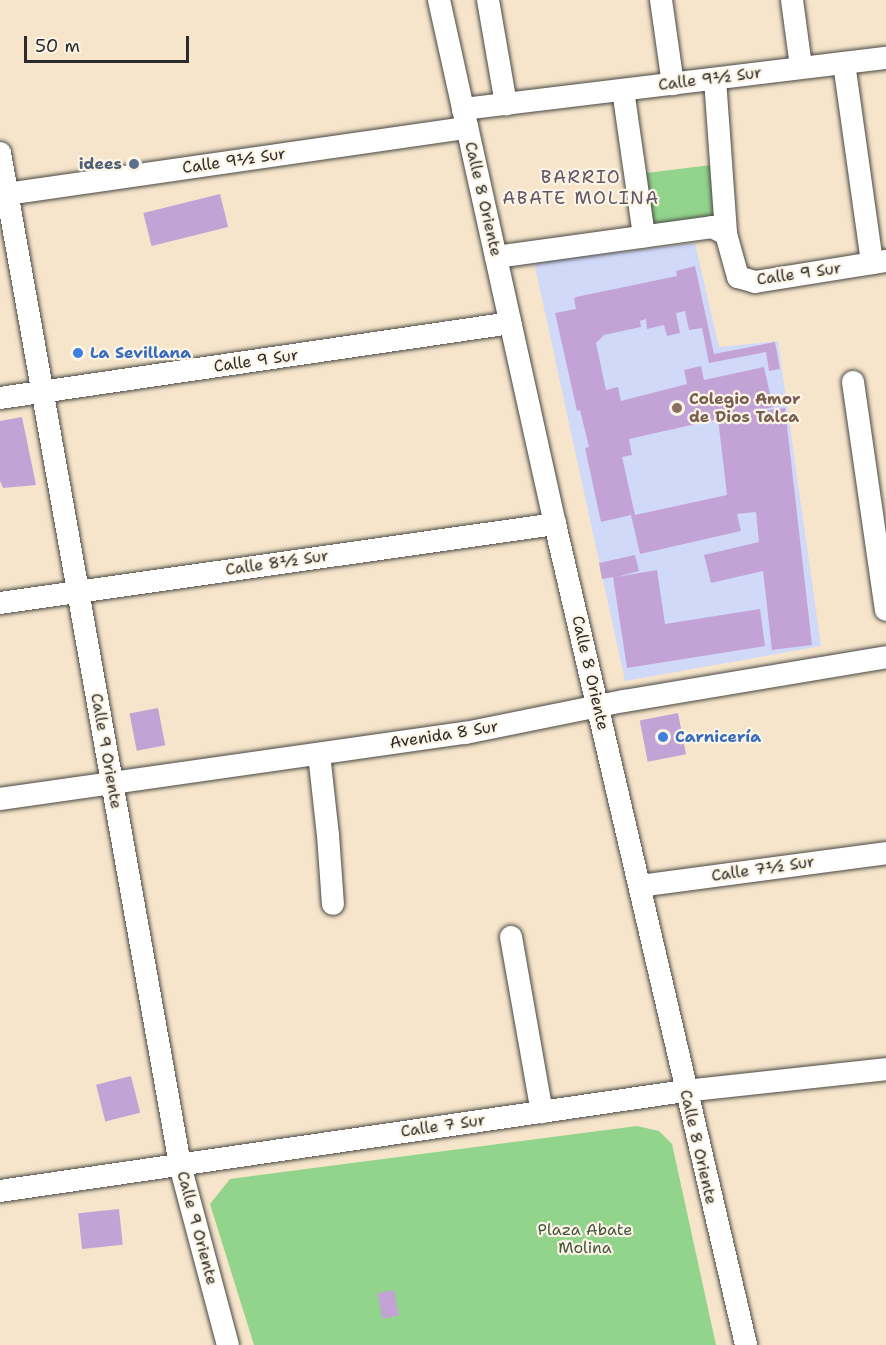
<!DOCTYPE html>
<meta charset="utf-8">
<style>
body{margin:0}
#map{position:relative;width:886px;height:1345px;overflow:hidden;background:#f6e5cb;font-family:"Shantell Sans",sans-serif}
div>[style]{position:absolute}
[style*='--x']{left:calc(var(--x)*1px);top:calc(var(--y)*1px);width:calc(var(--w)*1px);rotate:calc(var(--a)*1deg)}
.built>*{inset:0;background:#d1d9f9}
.green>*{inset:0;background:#92d48c;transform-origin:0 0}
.building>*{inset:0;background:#c3a3d6;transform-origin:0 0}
.roads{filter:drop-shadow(0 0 2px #494743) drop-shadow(0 0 2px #494743)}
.minor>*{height:22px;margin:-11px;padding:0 11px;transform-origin:11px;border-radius:11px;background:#fff}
.dots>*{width:16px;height:16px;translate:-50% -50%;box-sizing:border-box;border:3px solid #fcf5e5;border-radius:50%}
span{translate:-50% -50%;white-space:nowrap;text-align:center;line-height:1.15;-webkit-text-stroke:4.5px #fcf5e5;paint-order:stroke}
.street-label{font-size:16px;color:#2b2b2b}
.service-label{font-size:16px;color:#4e5e75;font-weight:700}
.right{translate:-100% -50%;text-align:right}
.shop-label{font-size:16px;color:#366cbe;font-weight:700}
.left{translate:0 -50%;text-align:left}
.education-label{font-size:16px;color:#785e54;font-weight:700}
.park-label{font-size:16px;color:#455543}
.neighbourhood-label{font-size:18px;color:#605567;letter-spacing:1.5px}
.scale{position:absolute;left:24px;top:36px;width:165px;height:27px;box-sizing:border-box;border:3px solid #2b2b2b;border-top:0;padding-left:8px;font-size:18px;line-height:21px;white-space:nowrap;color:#2b2b2b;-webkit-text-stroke:4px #fcf5e5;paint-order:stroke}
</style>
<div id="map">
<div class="built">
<div style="clip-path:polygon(695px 243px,719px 347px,778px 341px,821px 646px,625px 681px,534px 262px)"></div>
</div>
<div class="green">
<div style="left:719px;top:164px;width:51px;height:77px;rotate:83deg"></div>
<div style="clip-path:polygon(637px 1126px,659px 1131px,672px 1144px,716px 1345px,254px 1345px,210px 1204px,230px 1179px)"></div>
</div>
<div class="building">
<div style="left:220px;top:194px;width:34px;height:79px;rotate:76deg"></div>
<div style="clip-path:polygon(evenodd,695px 266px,714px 354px,775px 342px,780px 369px,769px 371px,766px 352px,709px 363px,702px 328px,689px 330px,685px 311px,676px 313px,680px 333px,667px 336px,664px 325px,647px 329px,646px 319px,640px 321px,641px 327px,604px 335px,596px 343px,606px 390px,618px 387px,621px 401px,687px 384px,684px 370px,701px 366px,704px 380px,764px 367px,773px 407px,746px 413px,785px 408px,812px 645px,772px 650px,763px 571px,711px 583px,704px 555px,759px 542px,756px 512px,737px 514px,741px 531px,640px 554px,631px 515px,601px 522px,585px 448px,589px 447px,580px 410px,577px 411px,555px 313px,576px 309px,574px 299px,576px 297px,677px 276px,676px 271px,695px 266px,718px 419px,727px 495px,635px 515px,622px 457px,632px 455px,629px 439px,718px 419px)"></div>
<div style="clip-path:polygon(22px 417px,36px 485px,3px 488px,0 481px,0 421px)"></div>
<div style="clip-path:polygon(635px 555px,639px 571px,616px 577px,657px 570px,665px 624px,760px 609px,765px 646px,627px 668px,613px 577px,602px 579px,599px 563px)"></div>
<div style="left:158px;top:708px;width:38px;height:29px;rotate:79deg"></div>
<div style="left:678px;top:713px;width:42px;height:39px;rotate:79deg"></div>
<div style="left:131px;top:1076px;width:38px;height:36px;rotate:76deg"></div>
<div style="left:119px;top:1209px;width:36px;height:41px;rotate:84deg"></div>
<div style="left:394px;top:1290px;width:26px;height:17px;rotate:79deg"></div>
</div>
<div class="roads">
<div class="minor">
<div style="--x:439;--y:0;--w:537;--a:77.52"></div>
<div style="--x:555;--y:524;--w:843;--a:76.9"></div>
<div style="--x:488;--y:0;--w:106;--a:80.2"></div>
<div style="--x:661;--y:0;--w:85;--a:81.9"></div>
<div style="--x:792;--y:0;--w:68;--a:82.3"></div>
<div style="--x:844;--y:63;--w:202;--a:82"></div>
<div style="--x:715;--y:79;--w:155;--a:85.9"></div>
<div style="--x:623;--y:90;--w:148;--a:81.8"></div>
<div style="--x:463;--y:109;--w:426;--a:-6.9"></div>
<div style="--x:0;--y:153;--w:1028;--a:79.91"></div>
<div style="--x:180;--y:1165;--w:186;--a:75.1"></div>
<div style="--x:0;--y:195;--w:472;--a:-8.2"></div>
<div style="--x:496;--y:257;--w:218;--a:-7.9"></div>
<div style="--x:712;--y:227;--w:16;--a:27"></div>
<div style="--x:726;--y:234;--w:45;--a:74.4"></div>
<div style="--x:738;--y:277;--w:18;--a:16"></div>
<div style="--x:755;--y:282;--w:133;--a:-9.1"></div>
<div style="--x:853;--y:382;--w:230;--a:81.8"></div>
<div style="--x:0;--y:398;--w:516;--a:-8.35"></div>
<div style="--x:0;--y:603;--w:561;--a:-8.1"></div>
<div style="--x:319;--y:754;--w:81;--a:83.7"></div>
<div style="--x:328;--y:835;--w:69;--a:85.9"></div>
<div style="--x:0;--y:799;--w:470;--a:-8.1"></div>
<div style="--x:465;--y:733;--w:162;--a:-11.4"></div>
<div style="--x:624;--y:701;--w:266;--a:-9.5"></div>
<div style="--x:640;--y:886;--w:248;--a:-7.6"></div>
<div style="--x:511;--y:937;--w:178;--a:80"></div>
<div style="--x:0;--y:1191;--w:692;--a:-8.31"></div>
<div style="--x:685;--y:1091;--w:202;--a:-6.2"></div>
</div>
</div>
<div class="dots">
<div style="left:134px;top:164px;background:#5c6f8a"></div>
<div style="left:78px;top:353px;background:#3f7fe0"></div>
<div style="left:677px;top:408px;background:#8d6e63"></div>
<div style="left:663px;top:737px;background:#3f7fe0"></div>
</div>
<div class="street-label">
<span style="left:710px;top:79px;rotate:-7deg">Calle 9½ Sur</span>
<span style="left:234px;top:161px;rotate:-8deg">Calle 9½ Sur</span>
<span style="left:483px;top:199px;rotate:77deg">Calle 8 Oriente</span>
<span style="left:799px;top:274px;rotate:-8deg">Calle 9 Sur</span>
<span style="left:256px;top:361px;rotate:-8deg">Calle 9 Sur</span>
<span style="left:277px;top:563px;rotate:-8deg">Calle 8½ Sur</span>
<span style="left:590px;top:673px;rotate:77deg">Calle 8 Oriente</span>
<span style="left:444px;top:735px;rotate:-9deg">Avenida 8 Sur</span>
<span style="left:106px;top:751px;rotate:80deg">Calle 9 Oriente</span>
<span style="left:763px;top:869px;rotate:-8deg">Calle 7½ Sur</span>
<span style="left:443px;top:1126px;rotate:-8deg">Calle 7 Sur</span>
<span style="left:698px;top:1147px;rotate:77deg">Calle 8 Oriente</span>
<span style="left:197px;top:1228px;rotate:75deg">Calle 9 Oriente</span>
</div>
<div class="service-label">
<span class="right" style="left:122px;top:164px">idees</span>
</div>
<div class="shop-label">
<span class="left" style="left:90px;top:353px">La Sevillana</span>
<span class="left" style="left:675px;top:737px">Carnicería</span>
</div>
<div class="education-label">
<span class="left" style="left:689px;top:408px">Colegio Amor<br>de Dios Talca</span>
</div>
<div class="park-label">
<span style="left:585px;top:1239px">Plaza Abate<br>Molina</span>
</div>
<div class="neighbourhood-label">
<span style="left:581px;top:188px">BARRIO<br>ABATE MOLINA</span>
</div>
<div class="scale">50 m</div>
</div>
